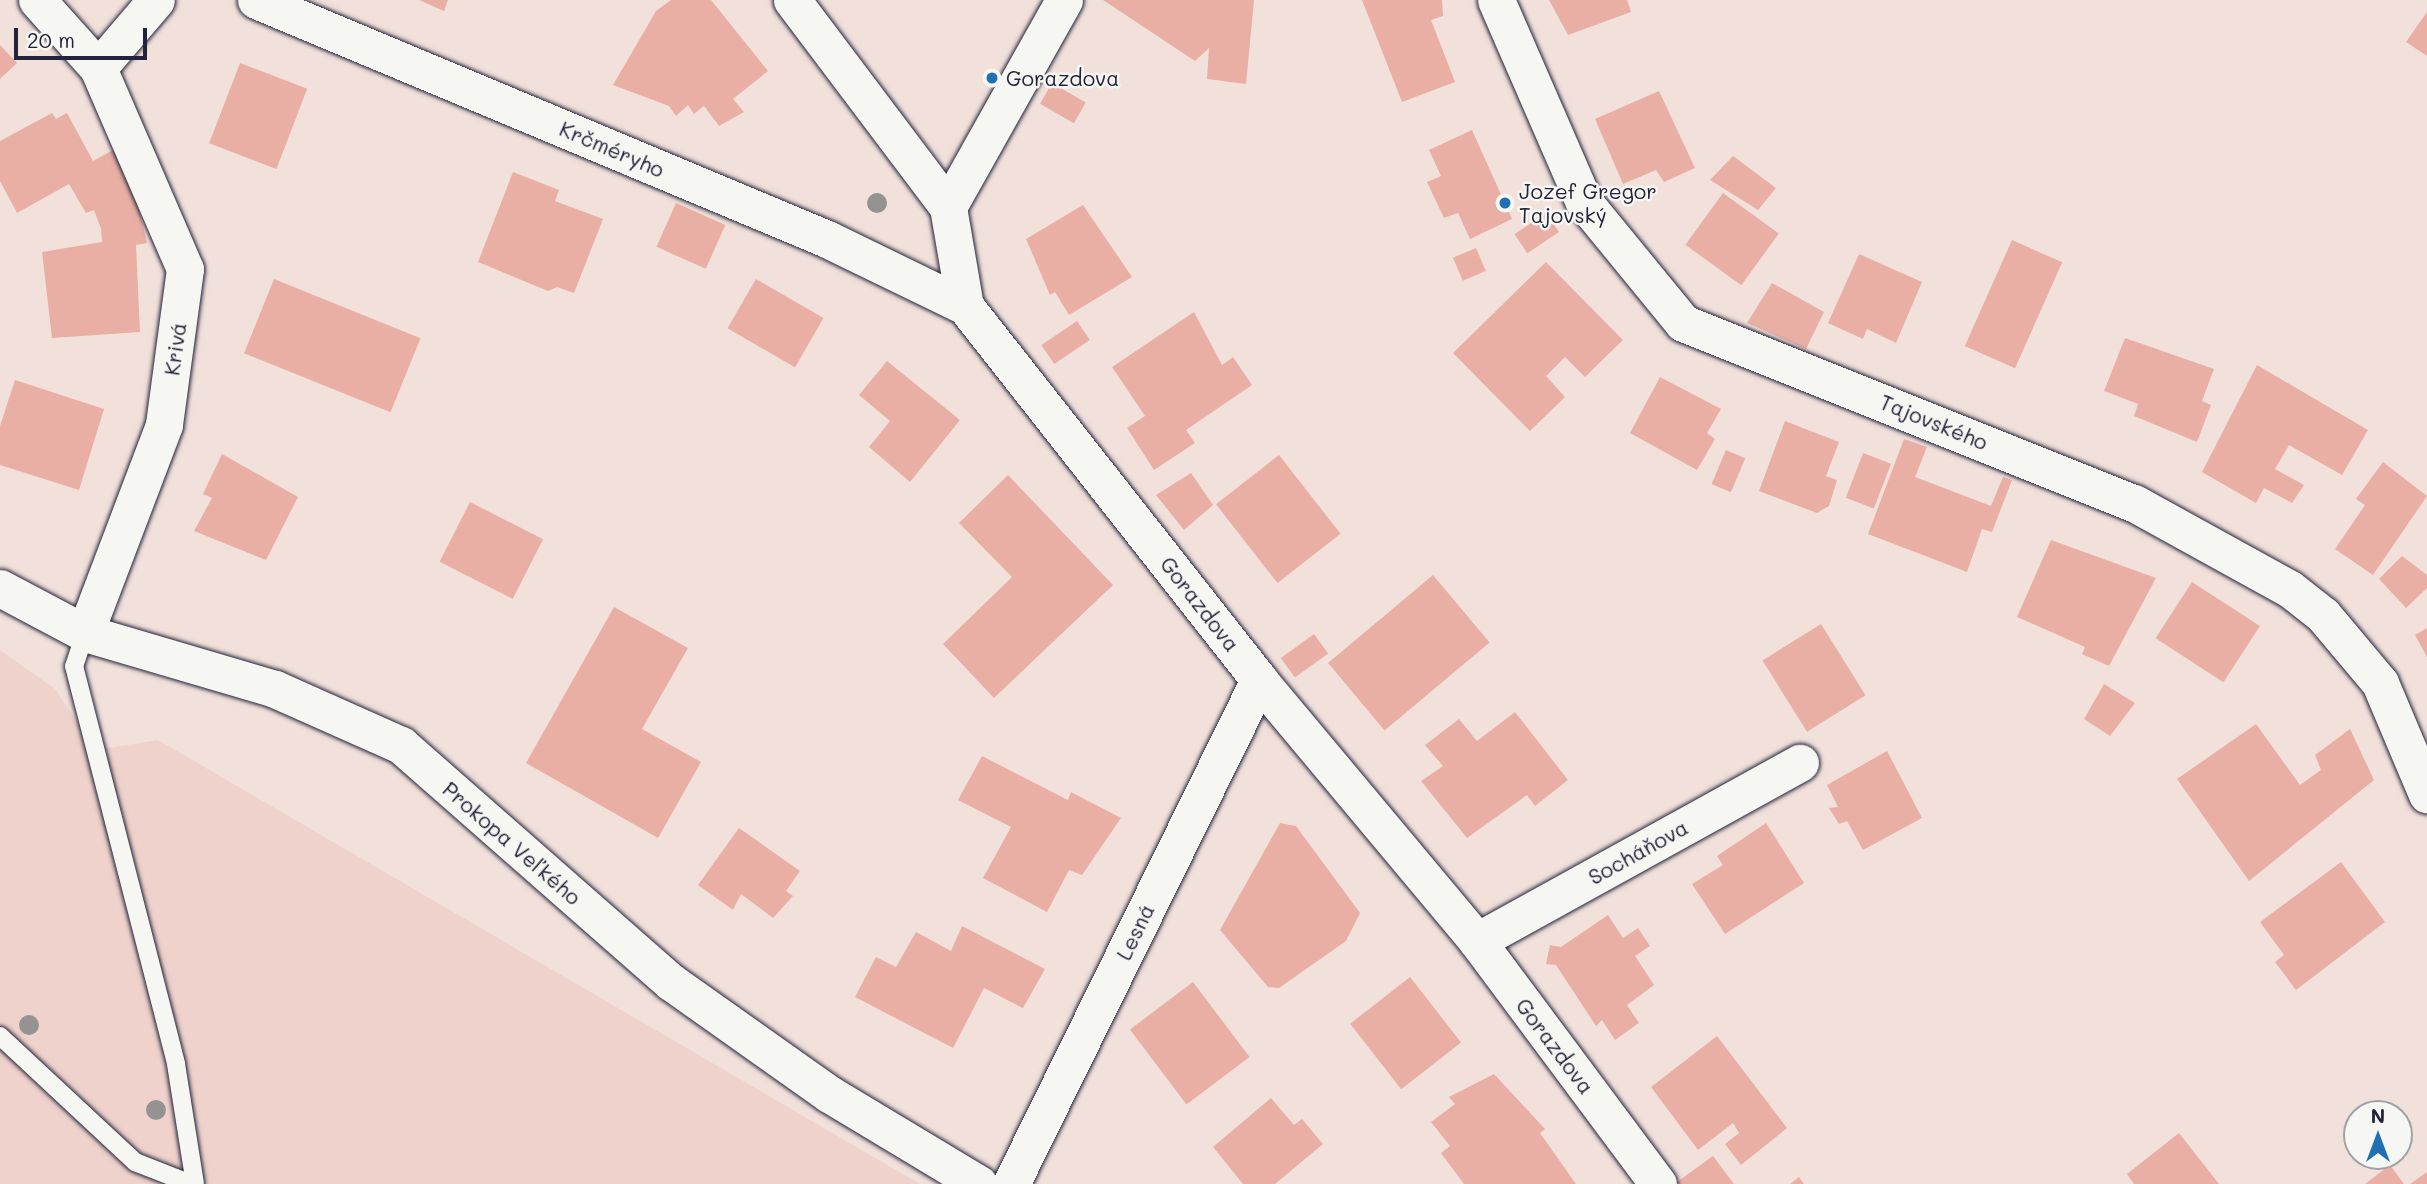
<!DOCTYPE html>
<meta charset="utf-8">
<style>
body{margin:0}
#map{position:relative;width:2427px;height:1184px;overflow:hidden;background:#f2e1db;font-family:Mali,sans-serif}
div>[style]{position:absolute}
[style*='--x']{left:calc(var(--x)*1px);top:calc(var(--y)*1px);width:calc(var(--w)*1px);rotate:calc(var(--a)*1deg)}
.built>*{inset:0;background:#efd2cb}
.building>*{inset:0;background:#e9afa5;transform-origin:0 0}
.roads{filter:drop-shadow(0 0 2px #22223b) drop-shadow(0 0 2px #22223b)}
.lane>*{height:18px;margin:-9px;padding:0 9px;transform-origin:9px;border-radius:9px;background:#f6f6f2}
.street>*{height:37px;margin:-18.5px;padding:0 18.5px;transform-origin:18.5px;border-radius:18.5px;background:#f6f6f2}
.trees>*{width:20px;height:20px;margin:-10px;border-radius:50%;background:#949392}
.dots>*{width:19px;height:19px;translate:-50% -50%;box-sizing:border-box;border:4px solid #f6f6f2;border-radius:50%}
span{translate:-50% -50%;white-space:nowrap;text-align:center;line-height:1.15;-webkit-text-stroke:5px #f6f6f2;paint-order:stroke}
.poi-label{font-size:21px;color:#22223b}
.left{translate:0 -50%;text-align:left}
.street-label{font-size:21px;color:#22223b}
.north{position:absolute;left:2343px;top:1100px;width:70px;height:70px;box-sizing:border-box;background:#f6f6f2;border:2px solid #a1a1a9;border-radius:50%;rotate:0deg;font-size:19px;font-weight:700;line-height:28px;text-align:center;color:#22223b}
.north::after{content:'';display:block;margin:auto;width:24px;height:32px;background:#1f6fb2;clip-path:polygon(50% 0,100% 100%,50% 72%,0 100%)}
.scale{position:absolute;left:14px;top:28px;width:133px;height:32px;box-sizing:border-box;border:4px solid #22223b;border-top:0;padding-left:9px;font-size:21px;line-height:24px;white-space:nowrap;color:#22223b;-webkit-text-stroke:5px #f6f6f2;paint-order:stroke}
</style>
<div id="map">
<div class="built">
<div style="clip-path:polygon(0 650px,55px 689px,96px 750px,158px 740px,920px 1184px,0 1184px)"></div>
</div>
<div class="building">
<div style="clip-path:polygon(419px 0,448px 0,444px 11px)"></div>
<div style="clip-path:polygon(671px 0,711px 0,768px 71px,733px 99px,744px 112px,719px 126px,704px 106px,694px 114px,688px 105px,676px 116px,669px 106px,613px 85px,656px 11px)"></div>
<div style="clip-path:polygon(1103px 0,1254px 0,1246px 84px,1207px 79px,1209px 48px,1195px 61px)"></div>
<div style="clip-path:polygon(1362px 0,1442px 0,1443px 16px,1431px 20px,1455px 82px,1402px 102px)"></div>
<div style="clip-path:polygon(1549px 0,1627px 0,1631px 12px,1568px 35px)"></div>
<div style="clip-path:polygon(2427px 12px,2427px 56px,2406px 42px)"></div>
<div style="clip-path:polygon(0 45px,17px 63px,0 79px)"></div>
<div style="left:240px;top:63px;width:72px;height:86px;rotate:21deg"></div>
<div style="left:1052px;top:83px;width:39px;height:24px;rotate:30deg"></div>
<div style="clip-path:polygon(1659px 91px,1695px 168px,1664px 182px,1656px 170px,1623px 184px,1595px 119px)"></div>
<div style="clip-path:polygon(52px 113px,56px 119px,67px 113px,93px 161px,115px 149px,138px 205px,147px 243px,136px 245px,140px 332px,52px 338px,42px 252px,102px 242px,101px 229px,94px 210px,86px 213px,69px 184px,17px 213px,0 181px,0 141px)"></div>
<div style="clip-path:polygon(1472px 130px,1512px 219px,1470px 239px,1458px 213px,1444px 218px,1427px 182px,1441px 176px,1429px 150px)"></div>
<div style="clip-path:polygon(1733px 156px,1776px 188px,1758px 210px,1710px 180px)"></div>
<div style="clip-path:polygon(513px 172px,559px 190px,555px 201px,603px 219px,574px 293px,557px 287px,548px 291px,478px 262px)"></div>
<div style="left:1723px;top:193px;width:69px;height:64px;rotate:36deg"></div>
<div style="left:676px;top:203px;width:54px;height:48px;rotate:24deg"></div>
<div style="clip-path:polygon(1083px 205px,1132px 277px,1069px 315px,1055px 292px,1050px 295px,1026px 239px)"></div>
<div style="left:1546px;top:213px;width:23px;height:38px;rotate:56deg"></div>
<div style="left:2012px;top:240px;width:55px;height:116px;rotate:24deg"></div>
<div style="left:1476px;top:248px;width:25px;height:25px;rotate:67deg"></div>
<div style="clip-path:polygon(1859px 254px,1922px 282px,1896px 343px,1867px 329px,1863px 339px,1828px 323px)"></div>
<div style="clip-path:polygon(1546px 262px,1623px 340px,1585px 377px,1565px 357px,1546px 376px,1565px 397px,1530px 431px,1453px 353px)"></div>
<div style="left:274px;top:279px;width:158px;height:80px;rotate:22deg"></div>
<div style="left:756px;top:279px;width:78px;height:57px;rotate:30deg"></div>
<div style="clip-path:polygon(1772px 283px,1824px 312px,1806px 349px,1747px 323px)"></div>
<div style="clip-path:polygon(1194px 312px,1222px 365px,1233px 357px,1252px 385px,1186px 430px,1195px 443px,1154px 470px,1127px 428px,1145px 416px,1112px 367px)"></div>
<div style="left:1077px;top:321px;width:23px;height:43px;rotate:56deg"></div>
<div style="clip-path:polygon(2125px 338px,2214px 369px,2202px 401px,2211px 405px,2197px 442px,2134px 416px,2138px 404px,2104px 391px)"></div>
<div style="clip-path:polygon(887px 361px,960px 420px,910px 482px,869px 447px,890px 421px,859px 395px)"></div>
<div style="clip-path:polygon(2257px 365px,2368px 430px,2342px 475px,2289px 445px,2275px 469px,2304px 485px,2292px 503px,2264px 488px,2256px 503px,2202px 472px)"></div>
<div style="clip-path:polygon(1660px 377px,1721px 409px,1707px 433px,1715px 439px,1697px 470px,1630px 433px)"></div>
<div style="clip-path:polygon(15px 380px,104px 409px,79px 490px,0 465px,0 426px)"></div>
<div style="clip-path:polygon(1785px 421px,1839px 442px,1826px 476px,1837px 480px,1829px 506px,1817px 513px,1759px 491px)"></div>
<div style="clip-path:polygon(1904px 439px,1927px 447px,1915px 477px,1991px 506px,2003px 477px,2012px 480px,1992px 532px,1982px 529px,1967px 572px,1868px 534px)"></div>
<div style="left:1726px;top:450px;width:21px;height:37px;rotate:23deg"></div>
<div style="left:1863px;top:453px;width:30px;height:48px;rotate:21deg"></div>
<div style="clip-path:polygon(222px 454px,298px 497px,266px 560px,194px 531px,212px 498px,203px 494px)"></div>
<div style="left:1279px;top:455px;width:100px;height:80px;rotate:52deg"></div>
<div style="clip-path:polygon(2383px 462px,2427px 496px,2373px 575px,2335px 549px,2365px 505px,2356px 499px)"></div>
<div style="clip-path:polygon(1191px 473px,1213px 505px,1184px 530px,1156px 495px)"></div>
<div style="clip-path:polygon(1008px 475px,1113px 585px,994px 698px,943px 644px,1012px 577px,959px 523px)"></div>
<div style="left:470px;top:502px;width:82px;height:67px;rotate:27deg"></div>
<div style="clip-path:polygon(2051px 540px,2156px 578px,2109px 666px,2082px 654px,2085px 647px,2017px 617px)"></div>
<div style="clip-path:polygon(2402px 556px,2427px 575px,2427px 588px,2406px 608px,2379px 579px)"></div>
<div style="left:1433px;top:575px;width:88px;height:137px;rotate:50deg"></div>
<div style="left:2192px;top:582px;width:81px;height:67px;rotate:33deg"></div>
<div style="clip-path:polygon(614px 607px,688px 648px,642px 729px,701px 762px,658px 838px,526px 763px)"></div>
<div style="left:1821px;top:624px;width:84px;height:69px;rotate:58deg"></div>
<div style="clip-path:polygon(2427px 628px,2427px 657px,2415px 635px)"></div>
<div style="left:1314px;top:634px;width:24px;height:41px;rotate:54deg"></div>
<div style="clip-path:polygon(2104px 684px,2135px 703px,2110px 736px,2084px 719px)"></div>
<div style="clip-path:polygon(1515px 712px,1568px 780px,1535px 806px,1527px 795px,1467px 838px,1421px 781px,1443px 766px,1425px 745px,1459px 719px,1477px 741px)"></div>
<div style="clip-path:polygon(2256px 724px,2300px 785px,2321px 770px,2315px 755px,2350px 729px,2374px 780px,2249px 881px,2177px 779px)"></div>
<div style="clip-path:polygon(1887px 751px,1922px 818px,1863px 850px,1847px 821px,1839px 824px,1829px 808px,1838px 807px,1827px 785px)"></div>
<div style="clip-path:polygon(982px 756px,1068px 800px,1071px 792px,1121px 818px,1082px 875px,1069px 870px,1047px 912px,983px 878px,1011px 827px,958px 800px)"></div>
<div style="clip-path:polygon(1280px 823px,1296px 826px,1360px 913px,1346px 941px,1279px 988px,1268px 987px,1220px 930px)"></div>
<div style="clip-path:polygon(1766px 823px,1804px 883px,1725px 934px,1692px 884px,1723px 865px,1717px 856px)"></div>
<div style="clip-path:polygon(739px 828px,800px 871px,786px 891px,793px 896px,773px 918px,741px 894px,733px 910px,698px 885px)"></div>
<div style="clip-path:polygon(2341px 862px,2385px 922px,2296px 990px,2275px 962px,2284px 955px,2260px 922px)"></div>
<div style="clip-path:polygon(1608px 915px,1623px 938px,1638px 928px,1650px 946px,1635px 956px,1654px 985px,1627px 1005px,1639px 1023px,1615px 1040px,1602px 1020px,1596px 1026px,1556px 965px,1546px 964px,1550px 945px,1561px 947px)"></div>
<div style="clip-path:polygon(962px 926px,1045px 969px,1023px 1008px,984px 988px,953px 1048px,855px 997px,876px 957px,896px 967px,916px 932px,951px 951px)"></div>
<div style="left:1410px;top:977px;width:83px;height:76px;rotate:52deg"></div>
<div style="left:1193px;top:982px;width:94px;height:79px;rotate:53deg"></div>
<div style="clip-path:polygon(1717px 1036px,1787px 1128px,1741px 1165px,1725px 1144px,1739px 1133px,1733px 1123px,1698px 1150px,1651px 1087px)"></div>
<div style="clip-path:polygon(1494px 1074px,1545px 1129px,1540px 1133px,1576px 1184px,1464px 1184px,1441px 1153px,1450px 1146px,1431px 1122px,1455px 1104px,1449px 1097px)"></div>
<div style="clip-path:polygon(1271px 1098px,1294px 1125px,1302px 1119px,1323px 1144px,1275px 1184px,1243px 1184px,1213px 1147px)"></div>
<div style="clip-path:polygon(2179px 1133px,2219px 1184px,2134px 1184px,2127px 1174px)"></div>
<div style="clip-path:polygon(1713px 1156px,1734px 1184px,1679px 1184px,1677px 1182px)"></div>
<div style="clip-path:polygon(2390px 1165px,2404px 1184px,2365px 1184px)"></div>
<div style="clip-path:polygon(2427px 1172px,2427px 1184px,2410px 1184px)"></div>
<div style="clip-path:polygon(1799px 1177px,1804px 1184px,1790px 1184px)"></div>
</div>
<div class="roads">
<div class="lane">
<div style="--x:85;--y:633;--w:35;--a:108"></div>
<div style="--x:74;--y:666;--w:411;--a:75.6"></div>
<div style="--x:176;--y:1064;--w:121;--a:81"></div>
<div style="--x:0;--y:1036;--w:185;--a:43"></div>
<div style="--x:135;--y:1162;--w:60;--a:21.4"></div>
</div>
<div class="street">
<div style="--x:37;--y:0;--w:91;--a:48.1"></div>
<div style="--x:98;--y:68;--w:219;--a:66.6"></div>
<div style="--x:185;--y:269;--w:157;--a:97.7"></div>
<div style="--x:164;--y:425;--w:222;--a:110.8"></div>
<div style="--x:256;--y:0;--w:619;--a:22.71"></div>
<div style="--x:827;--y:239;--w:153;--a:25.9"></div>
<div style="--x:792;--y:0;--w:259;--a:53"></div>
<div style="--x:948;--y:207;--w:100;--a:80.3"></div>
<div style="--x:965;--y:306;--w:476;--a:51.8"></div>
<div style="--x:1259;--y:680;--w:340;--a:50.1"></div>
<div style="--x:1477;--y:941;--w:303;--a:53.3"></div>
<div style="--x:1496;--y:0;--w:220;--a:66.5"></div>
<div style="--x:1584;--y:202;--w:156;--a:50.7"></div>
<div style="--x:1683;--y:323;--w:486;--a:21.8"></div>
<div style="--x:2134;--y:503;--w:178;--a:28.9"></div>
<div style="--x:2290;--y:589;--w:42;--a:38.2"></div>
<div style="--x:2323;--y:615;--w:89;--a:50"></div>
<div style="--x:2380;--y:683;--w:121;--a:67.1"></div>
<div style="--x:98;--y:68;--w:89;--a:-49.5"></div>
<div style="--x:948;--y:207;--w:237;--a:-60.7"></div>
<div style="--x:0;--y:588;--w:96;--a:27.9"></div>
<div style="--x:85;--y:633;--w:198;--a:16.4"></div>
<div style="--x:275;--y:689;--w:138;--a:24"></div>
<div style="--x:401;--y:745;--w:359;--a:41.3"></div>
<div style="--x:671;--y:982;--w:194;--a:35.3"></div>
<div style="--x:829;--y:1094;--w:175;--a:31"></div>
<div style="--x:1477;--y:941;--w:369;--a:-28.9"></div>
<div style="--x:1011;--y:1184;--w:562;--a:-63.8"></div>
</div>
</div>
<div class="trees">
<div style="left:877px;top:203px"></div>
<div style="left:29px;top:1025px"></div>
<div style="left:156px;top:1110px"></div>
</div>
<div class="dots">
<div style="left:992px;top:78px;background:#1f6fb2"></div>
<div style="left:1505px;top:203px;background:#1f6fb2"></div>
</div>
<div class="poi-label">
<span class="left" style="left:1006px;top:78px">Gorazdova</span>
<span class="left" style="left:1519px;top:203px">Jozef Gregor<br>Tajovský</span>
</div>
<div class="street-label">
<span style="left:612px;top:149px;rotate:23deg">Krčméryho</span>
<span style="left:175px;top:349px;rotate:-82deg">Krivá</span>
<span style="left:1934px;top:422px;rotate:22deg">Tajovského</span>
<span style="left:1200px;top:604px;rotate:52deg">Gorazdova</span>
<span style="left:512px;top:843px;rotate:41deg">Prokopa Veľkého</span>
<span style="left:1638px;top:852px;rotate:-29deg">Socháňova</span>
<span style="left:1135px;top:932px;rotate:-64deg">Lesná</span>
<span style="left:1555px;top:1046px;rotate:53deg">Gorazdova</span>
</div>
<div class="north">N</div>
<div class="scale">20 m</div>
</div>
